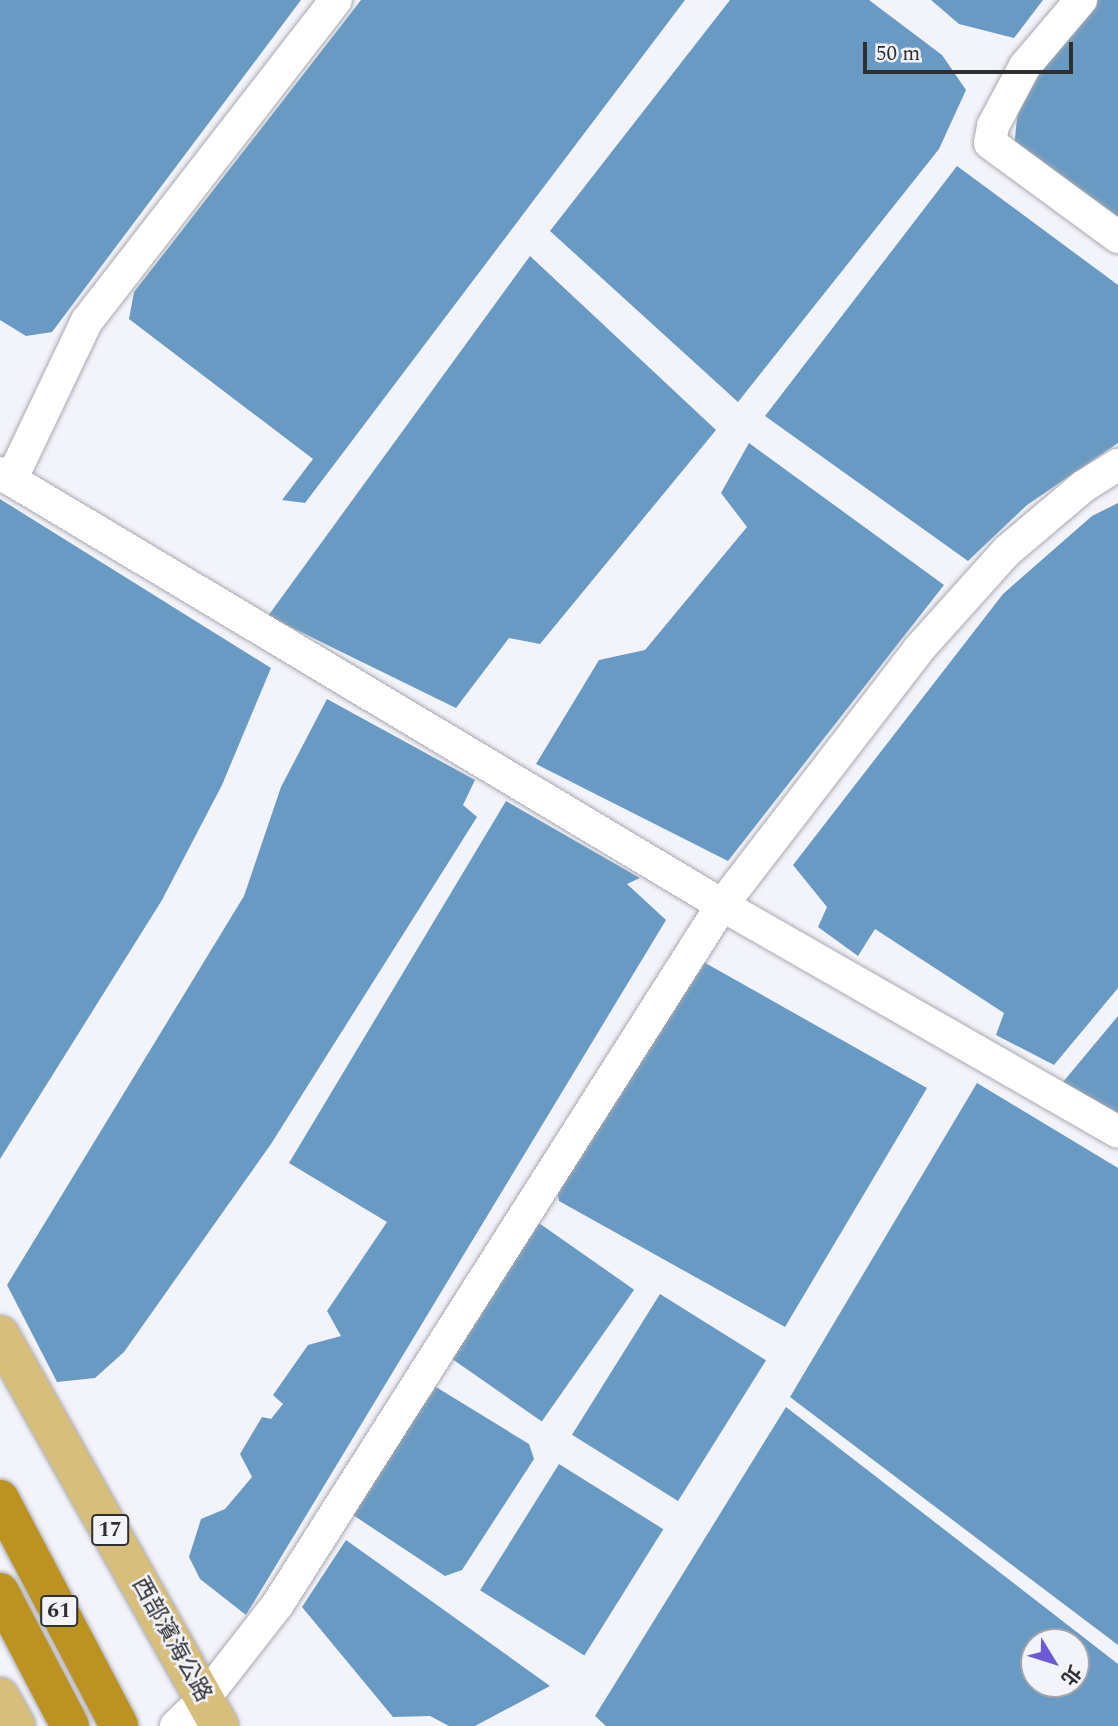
<!DOCTYPE html>
<meta charset="utf-8">
<style>
body{margin:0}
#map{position:relative;width:1118px;height:1726px;overflow:hidden;background:#f3f3fa;font-family:Spectral,"Noto Sans TC",serif}
div>[style]{position:absolute}
[style*='--x']{left:calc(var(--x)*1px);top:calc(var(--y)*1px);width:calc(var(--w)*1px);rotate:calc(var(--a)*1deg)}
.water>*{inset:0;background:#699ac3;transform-origin:0 0}
.roads{filter:drop-shadow(0 0 2px #a8a9af) drop-shadow(0 0 2px #a8a9af)}
.minor>*{height:32px;margin:-16px;padding:0 16px;transform-origin:16px;border-radius:16px;background:#fff}
.major>*{height:38px;margin:-19px;padding:0 19px;transform-origin:19px;border-radius:19px;background:#d7be7a}
.highway>*{height:38px;margin:-19px;padding:0 19px;transform-origin:19px;border-radius:19px;background:#bc9321}
span{translate:-50% -50%;white-space:nowrap;text-align:center;line-height:1.15;-webkit-text-stroke:5px #f3f3fa;paint-order:stroke}
.shield-label span{padding:2px 5px;background:#f3f3fa;border:2px solid;border-radius:5px;-webkit-text-stroke-width:0}
.shield-label{font-size:21px;color:#2e2f31;font-weight:700}
.street-label{font-size:23px;color:#2e2f31}
.north{position:absolute;left:1020px;top:1628px;width:70px;height:70px;box-sizing:border-box;background:#f3f3fa;border:2px solid #a4a5aa;border-radius:50%;rotate:128deg;font-size:19px;font-weight:700;line-height:28px;text-align:center;color:#2e2f31}
.north::after{content:'';display:block;margin:auto;width:24px;height:32px;background:#6b5ad4;clip-path:polygon(50% 0,100% 100%,50% 72%,0 100%)}
.scale{position:absolute;left:863px;top:42px;width:210px;height:32px;box-sizing:border-box;border:4px solid #2e2f31;border-top:0;padding-left:9px;font-size:21px;line-height:24px;white-space:nowrap;color:#2e2f31;-webkit-text-stroke:5px #f3f3fa;paint-order:stroke}
</style>
<div id="map">
<div class="water">
<div style="clip-path:polygon(0 0,301px 0,52px 332px,26px 336px,0 320px)"></div>
<div style="clip-path:polygon(361px 0,685px 0,305px 503px,282px 500px,313px 459px,129px 319px,134px 292px)"></div>
<div style="clip-path:polygon(730px 0,869px 0,942px 55px,966px 90px,939px 149px,738px 402px,550px 231px)"></div>
<div style="clip-path:polygon(931px 0,1043px 0,1014px 38px,959px 24px)"></div>
<div style="clip-path:polygon(1085px 0,1118px 0,1118px 229px,1014px 148px,1020px 88px)"></div>
<div style="clip-path:polygon(957px 166px,1118px 285px,1118px 443px,1027px 505px,968px 561px,765px 416px)"></div>
<div style="clip-path:polygon(530px 256px,716px 430px,540px 644px,509px 638px,456px 708px,268px 616px)"></div>
<div style="clip-path:polygon(749px 443px,944px 585px,728px 861px,536px 764px,599px 660px,645px 650px,747px 527px,721px 493px)"></div>
<div style="clip-path:polygon(0 499px,271px 668px,222px 785px,162px 900px,0 1159px)"></div>
<div style="clip-path:polygon(1118px 503px,1118px 988px,1054px 1065px,996px 1035px,1004px 1013px,875px 929px,858px 956px,818px 927px,827px 907px,793px 865px,1003px 594px,1092px 516px)"></div>
<div style="clip-path:polygon(327px 699px,475px 780px,463px 805px,477px 817px,271px 1144px,124px 1352px,95px 1378px,57px 1382px,7px 1285px,244px 896px,281px 787px)"></div>
<div style="clip-path:polygon(506px 801px,640px 878px,627px 884px,666px 920px,246px 1615px,200px 1579px,189px 1557px,201px 1519px,225px 1509px,252px 1477px,240px 1454px,262px 1417px,271px 1419px,283px 1404px,273px 1395px,308px 1345px,341px 1336px,327px 1311px,387px 1222px,289px 1163px)"></div>
<div style="clip-path:polygon(700px 960px,927px 1088px,785px 1327px,559px 1201px,556px 1183px)"></div>
<div style="clip-path:polygon(1118px 1016px,1118px 1114px,1063px 1082px)"></div>
<div style="clip-path:polygon(977px 1083px,1118px 1168px,1118px 1645px,790px 1397px)"></div>
<div style="left:526px;top:1214px;width:132px;height:161px;rotate:35deg"></div>
<div style="left:660px;top:1294px;width:125px;height:166px;rotate:32deg"></div>
<div style="clip-path:polygon(436px 1387px,529px 1444px,534px 1459px,462px 1570px,445px 1576px,350px 1513px)"></div>
<div style="clip-path:polygon(evenodd,786px 1407px,1118px 1664px,1118px 1726px,606px 1726px,595px 1716px,786px 1407px,1076px 1642px,1076px 1684px,1034px 1684px,1034px 1642px,1076px 1642px)"></div>
<div style="left:559px;top:1464px;width:123px;height:149px;rotate:32deg"></div>
<div style="clip-path:polygon(346px 1540px,550px 1686px,475px 1726px,449px 1726px,430px 1716px,393px 1717px,302px 1607px)"></div>
</div>
<div class="roads">
<div class="minor">
<div style="--x:1081;--y:0;--w:87;--a:130.3"></div>
<div style="--x:1025;--y:66;--w:68;--a:118.1"></div>
<div style="--x:993;--y:126;--w:17;--a:100"></div>
<div style="--x:990;--y:143;--w:159;--a:36.3"></div>
<div style="--x:0;--y:473;--w:841;--a:30.89"></div>
<div style="--x:722;--y:905;--w:456;--a:29.8"></div>
<div style="--x:11;--y:480;--w:176;--a:-64.5"></div>
<div style="--x:87;--y:321;--w:406;--a:-52.2"></div>
<div style="--x:176;--y:1726;--w:39;--a:-44"></div>
<div style="--x:204;--y:1699;--w:120;--a:-52.1"></div>
<div style="--x:278;--y:1604;--w:828;--a:-57.58"></div>
<div style="--x:722;--y:905;--w:323;--a:-52.4"></div>
<div style="--x:919;--y:649;--w:132;--a:-48.1"></div>
<div style="--x:1007;--y:551;--w:101;--a:-40.2"></div>
<div style="--x:1084;--y:486;--w:40;--a:-32"></div>
</div>
<div class="major">
<div style="--x:0;--y:1335;--w:448;--a:60.7"></div>
<div style="--x:0;--y:1697;--w:33;--a:61"></div>
</div>
<div class="highway">
<div style="--x:0;--y:1499;--w:256;--a:62.3"></div>
<div style="--x:0;--y:1592;--w:151;--a:62.4"></div>
</div>
</div>
<div class="shield-label">
<span style="left:110px;top:1530px">17</span>
<span style="left:59px;top:1611px">61</span>
</div>
<div class="street-label">
<span style="left:171px;top:1640px;rotate:61deg">西部濱海公路</span>
</div>
<div class="north">北</div>
<div class="scale">50 m</div>
</div>
